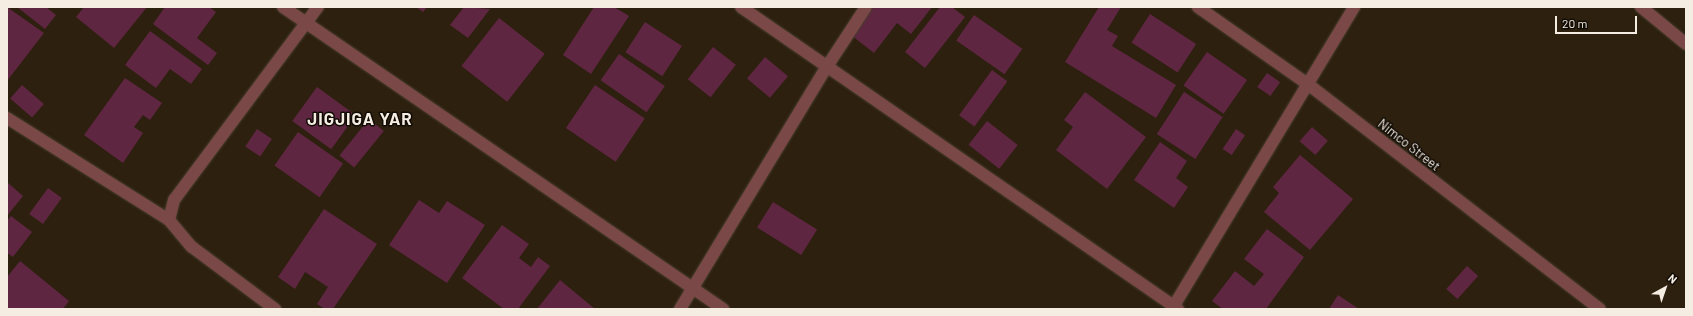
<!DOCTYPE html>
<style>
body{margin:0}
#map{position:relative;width:1693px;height:316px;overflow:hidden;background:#2d200f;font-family:Barlow,sans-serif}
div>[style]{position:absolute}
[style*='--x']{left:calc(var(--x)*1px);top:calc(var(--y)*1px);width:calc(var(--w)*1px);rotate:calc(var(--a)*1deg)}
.building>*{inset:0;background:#5f2642;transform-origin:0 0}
.roads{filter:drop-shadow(0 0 1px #493d2d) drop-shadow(0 0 1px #493d2d)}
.minor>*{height:12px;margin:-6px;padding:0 6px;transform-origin:6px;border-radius:6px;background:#7a4947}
span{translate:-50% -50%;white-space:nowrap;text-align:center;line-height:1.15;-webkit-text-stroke:3px #100b05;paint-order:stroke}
.street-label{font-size:13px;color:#f5ede2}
.district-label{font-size:17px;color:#f5ede2;font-weight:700;letter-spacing:1px}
.frame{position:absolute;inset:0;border:8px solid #f5ede2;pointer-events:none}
.north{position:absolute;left:1645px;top:268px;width:40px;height:40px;-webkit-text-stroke:3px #100b05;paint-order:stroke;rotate:40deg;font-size:11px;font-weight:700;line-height:16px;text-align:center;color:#f5ede2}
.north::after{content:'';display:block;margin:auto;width:14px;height:18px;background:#f5ede2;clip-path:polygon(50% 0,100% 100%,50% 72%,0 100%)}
.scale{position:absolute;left:1555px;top:16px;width:82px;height:18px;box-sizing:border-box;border:2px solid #f5ede2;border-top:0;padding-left:5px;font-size:12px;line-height:14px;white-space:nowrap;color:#f5ede2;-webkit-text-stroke:3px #100b05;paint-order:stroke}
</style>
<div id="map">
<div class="building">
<div style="clip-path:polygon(7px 7px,44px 33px,7px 81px)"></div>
<div style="clip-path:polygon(17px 7px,46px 7px,56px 15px,45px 29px)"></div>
<div style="clip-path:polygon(84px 7px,147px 7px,114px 48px,76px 17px)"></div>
<div style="clip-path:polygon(165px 7px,209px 7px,216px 12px,197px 38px,217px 53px,208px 65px,153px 24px)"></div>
<div style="clip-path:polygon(416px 7px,427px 7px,423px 12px)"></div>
<div style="clip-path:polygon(464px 7px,490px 9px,468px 38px,450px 25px)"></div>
<div style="clip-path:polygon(594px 7px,614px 7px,629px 16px,591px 74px,563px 55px)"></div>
<div style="clip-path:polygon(873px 7px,932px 7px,911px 34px,897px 23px,874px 53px,851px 35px)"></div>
<div style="clip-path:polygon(940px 7px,952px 7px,965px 17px,925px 68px,905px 52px)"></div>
<div style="clip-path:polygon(1099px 7px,1121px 7px,1107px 30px,1118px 36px,1112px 46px,1176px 85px,1156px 118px,1065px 62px)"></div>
<div style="left:1150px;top:14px;width:55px;height:34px;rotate:33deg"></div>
<div style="left:974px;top:15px;width:59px;height:31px;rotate:35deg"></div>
<div style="left:499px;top:18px;width:58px;height:61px;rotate:38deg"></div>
<div style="left:645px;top:22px;width:44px;height:36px;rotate:33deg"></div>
<div style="clip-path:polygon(150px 31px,202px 69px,191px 84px,170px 69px,156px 88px,125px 65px)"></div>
<div style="left:713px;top:47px;width:29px;height:41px;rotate:38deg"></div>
<div style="left:1207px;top:52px;width:49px;height:41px;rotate:35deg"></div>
<div style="left:619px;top:54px;width:56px;height:32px;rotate:35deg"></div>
<div style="left:765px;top:57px;width:30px;height:28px;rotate:40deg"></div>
<div style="left:992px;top:70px;width:19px;height:56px;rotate:36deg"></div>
<div style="left:1267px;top:73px;width:16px;height:17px;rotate:35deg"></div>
<div style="clip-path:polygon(125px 78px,162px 103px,150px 120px,143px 115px,134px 127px,143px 133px,123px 163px,84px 135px)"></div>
<div style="left:22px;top:85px;width:29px;height:18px;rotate:41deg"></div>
<div style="left:595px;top:85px;width:60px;height:52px;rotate:34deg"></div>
<div style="left:317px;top:87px;width:48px;height:42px;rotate:36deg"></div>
<div style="clip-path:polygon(1085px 92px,1146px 137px,1107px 189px,1056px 150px,1073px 127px,1064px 120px)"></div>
<div style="left:1184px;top:92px;width:46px;height:50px;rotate:33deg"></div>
<div style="left:369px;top:119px;width:19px;height:47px;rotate:39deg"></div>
<div style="left:987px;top:121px;width:39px;height:30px;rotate:38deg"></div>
<div style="left:1312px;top:127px;width:21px;height:19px;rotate:41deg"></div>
<div style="left:257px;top:129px;width:18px;height:21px;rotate:34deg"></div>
<div style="left:1236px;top:129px;width:11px;height:24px;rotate:34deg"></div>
<div style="left:298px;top:132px;width:55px;height:41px;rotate:35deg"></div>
<div style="clip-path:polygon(1160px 142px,1187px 161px,1176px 178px,1188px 187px,1174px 208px,1134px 180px)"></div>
<div style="clip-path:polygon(1300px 155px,1353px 199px,1310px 250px,1264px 212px,1279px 193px,1273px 187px)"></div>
<div style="clip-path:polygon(7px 182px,23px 196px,7px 216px)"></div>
<div style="left:48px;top:188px;width:17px;height:32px;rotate:36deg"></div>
<div style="clip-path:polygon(419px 200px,439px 213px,447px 201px,485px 225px,447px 283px,389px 245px)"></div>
<div style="left:773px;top:202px;width:52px;height:30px;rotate:32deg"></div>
<div style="clip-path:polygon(324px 209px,377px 244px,333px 309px,325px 309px,317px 304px,328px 287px,305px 272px,295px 289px,278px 277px)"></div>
<div style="clip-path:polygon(11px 216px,32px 232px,13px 257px,7px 253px,7px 221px)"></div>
<div style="clip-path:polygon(502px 225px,529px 244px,519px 258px,531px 267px,538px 257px,550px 266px,518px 309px,504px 309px,462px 278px)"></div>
<div style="clip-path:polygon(1267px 229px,1304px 257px,1266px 309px,1223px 309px,1212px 301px,1235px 271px,1254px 286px,1264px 274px,1244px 259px)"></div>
<div style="clip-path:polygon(20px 261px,69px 301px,63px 309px,7px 309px,7px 277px)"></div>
<div style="left:1467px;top:266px;width:15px;height:31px;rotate:42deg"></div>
<div style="clip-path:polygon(560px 280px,595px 309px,537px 309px)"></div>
<div style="clip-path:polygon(1338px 295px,1359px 309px,1329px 309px)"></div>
</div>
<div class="roads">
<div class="minor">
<div style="--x:283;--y:7;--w:534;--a:34.46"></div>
<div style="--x:741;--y:7;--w:531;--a:34.65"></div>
<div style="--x:1198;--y:7;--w:136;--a:35.1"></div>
<div style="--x:1309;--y:85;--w:367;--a:37.6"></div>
<div style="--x:1641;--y:7;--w:58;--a:39.4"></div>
<div style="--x:7;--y:118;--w:191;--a:32.2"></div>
<div style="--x:169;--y:220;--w:35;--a:50"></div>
<div style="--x:192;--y:247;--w:104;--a:36.8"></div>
<div style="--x:169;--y:220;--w:21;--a:-76"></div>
<div style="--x:174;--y:200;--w:241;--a:-53.3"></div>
<div style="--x:680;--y:309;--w:285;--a:-58.8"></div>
<div style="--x:828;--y:65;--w:69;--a:-56.8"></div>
<div style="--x:1172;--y:309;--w:353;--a:-58.9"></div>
</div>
</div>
<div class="street-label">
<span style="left:1409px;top:145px;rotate:38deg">Nimco Street</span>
</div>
<div class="district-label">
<span style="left:360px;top:119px">JIGJIGA YAR</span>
</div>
<div class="frame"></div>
<div class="north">N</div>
<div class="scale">20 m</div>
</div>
